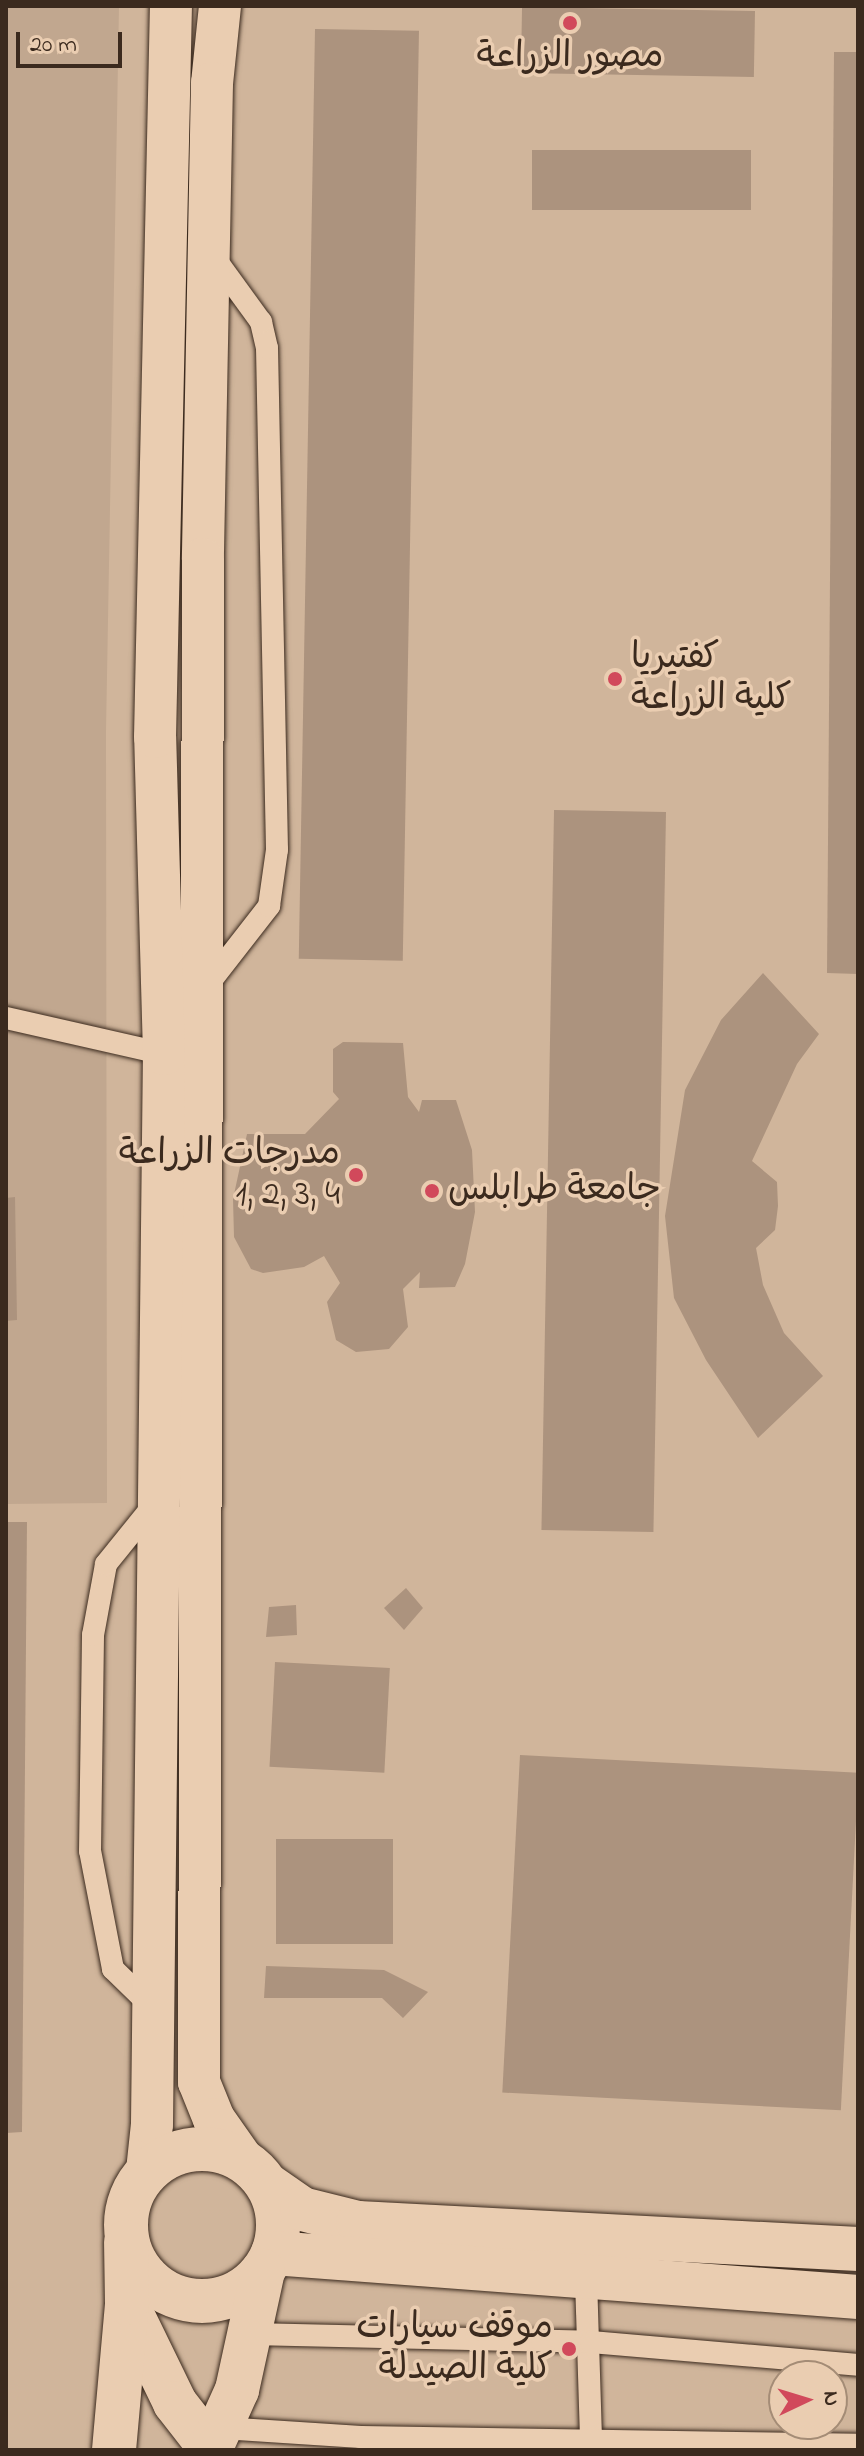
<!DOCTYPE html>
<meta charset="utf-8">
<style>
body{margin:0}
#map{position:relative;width:864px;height:2456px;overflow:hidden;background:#e0c3a8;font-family:"Indie Flower","Playpen Sans Arabic",sans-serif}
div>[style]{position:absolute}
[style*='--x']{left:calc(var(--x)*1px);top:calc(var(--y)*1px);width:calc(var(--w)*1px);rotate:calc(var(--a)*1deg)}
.built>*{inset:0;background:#d0b59b}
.green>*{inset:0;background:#c1a78f}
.building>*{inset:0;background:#ac937e;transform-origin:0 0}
.roads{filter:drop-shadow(0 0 2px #3b2a1e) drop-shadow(0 0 2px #3b2a1e)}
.service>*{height:22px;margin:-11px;padding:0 11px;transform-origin:11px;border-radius:11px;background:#eacdb1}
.minor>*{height:42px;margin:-21px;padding:0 21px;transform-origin:21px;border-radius:21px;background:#eacdb1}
.tertiary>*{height:44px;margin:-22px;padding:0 22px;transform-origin:22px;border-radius:22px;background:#eacdb1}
.tertiary>.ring{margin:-22px;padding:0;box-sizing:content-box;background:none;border:44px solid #eacdb1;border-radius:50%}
.dots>*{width:22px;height:22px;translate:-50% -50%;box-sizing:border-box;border:4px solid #eacdb1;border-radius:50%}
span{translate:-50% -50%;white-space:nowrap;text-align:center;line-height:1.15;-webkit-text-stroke:7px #eacdb1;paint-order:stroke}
.poi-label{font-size:36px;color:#3b2a1e}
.left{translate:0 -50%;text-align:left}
.right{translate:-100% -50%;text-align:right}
.frame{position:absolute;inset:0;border:8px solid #3b2a1e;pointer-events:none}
.north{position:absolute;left:768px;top:2360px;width:80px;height:80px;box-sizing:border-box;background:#eacdb1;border:2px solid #a48c76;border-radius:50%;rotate:86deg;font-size:22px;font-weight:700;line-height:32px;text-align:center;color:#3b2a1e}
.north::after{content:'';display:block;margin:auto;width:28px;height:36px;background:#d1495b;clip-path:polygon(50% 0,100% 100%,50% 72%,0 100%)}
.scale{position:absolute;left:16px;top:32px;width:106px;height:36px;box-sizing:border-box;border:4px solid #3b2a1e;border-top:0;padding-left:10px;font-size:24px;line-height:28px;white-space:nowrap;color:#3b2a1e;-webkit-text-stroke:6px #eacdb1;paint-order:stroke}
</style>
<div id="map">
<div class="built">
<div style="clip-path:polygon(evenodd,6px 6px,858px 6px,858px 2450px,6px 2450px,6px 6px,784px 2376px,832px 2376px,832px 2424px,784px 2424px,784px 2376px)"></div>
</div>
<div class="green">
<div style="clip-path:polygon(6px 6px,119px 6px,106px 732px,107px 1503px,6px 1504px)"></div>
</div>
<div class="building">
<div style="left:755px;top:11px;width:66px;height:233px;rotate:91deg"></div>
<div style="left:315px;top:29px;width:104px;height:930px;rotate:1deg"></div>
<div style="clip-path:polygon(834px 52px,858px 52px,858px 974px,827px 973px)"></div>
<div style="left:532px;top:150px;width:219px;height:60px"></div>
<div style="left:666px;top:812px;width:720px;height:112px;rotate:91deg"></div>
<div style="clip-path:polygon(763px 973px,819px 1034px,797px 1064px,752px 1161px,777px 1182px,778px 1206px,775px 1230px,756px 1248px,763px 1285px,784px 1333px,823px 1376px,758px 1438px,706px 1360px,674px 1298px,665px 1216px,685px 1090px,721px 1020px)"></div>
<div style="clip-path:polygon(343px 1042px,403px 1043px,408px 1097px,419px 1112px,422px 1100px,456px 1100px,472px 1150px,475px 1212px,465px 1264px,455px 1287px,419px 1288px,420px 1272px,403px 1289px,408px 1327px,389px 1349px,356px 1352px,336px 1340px,327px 1302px,340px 1283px,324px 1256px,304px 1267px,263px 1273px,251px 1269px,234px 1237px,233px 1199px,247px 1134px,305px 1134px,339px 1099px,333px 1092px,333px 1049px)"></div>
<div style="clip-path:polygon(15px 1197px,17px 1320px,6px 1321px,6px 1198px)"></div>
<div style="clip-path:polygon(6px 1522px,27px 1522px,22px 2132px,6px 2133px)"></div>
<div style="clip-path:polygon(406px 1588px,423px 1608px,404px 1630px,384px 1608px)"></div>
<div style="clip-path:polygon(296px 1605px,297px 1635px,266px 1637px,269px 1607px)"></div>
<div style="left:275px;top:1662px;width:115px;height:105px;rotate:3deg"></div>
<div style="left:520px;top:1755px;width:339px;height:338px;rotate:3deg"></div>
<div style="left:276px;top:1839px;width:117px;height:105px"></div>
<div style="clip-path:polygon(266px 1966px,384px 1970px,428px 1992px,403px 2018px,382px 1998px,264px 1998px)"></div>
</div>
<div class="roads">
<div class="service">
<div style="--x:206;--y:987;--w:103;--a:-52.1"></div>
<div style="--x:269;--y:906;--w:57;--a:-81.9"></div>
<div style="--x:277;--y:850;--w:502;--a:-91.14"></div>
<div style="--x:267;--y:348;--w:27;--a:-103"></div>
<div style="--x:261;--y:322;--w:82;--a:-126"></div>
<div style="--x:6;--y:1018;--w:162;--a:12.8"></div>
<div style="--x:153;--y:2008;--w:56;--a:-135.7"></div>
<div style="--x:113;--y:1969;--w:120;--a:-101"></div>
<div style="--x:90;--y:1851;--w:216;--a:-89.2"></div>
<div style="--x:93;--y:1635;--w:72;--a:-79.6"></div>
<div style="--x:106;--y:1564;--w:81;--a:-51"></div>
<div style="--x:586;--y:2279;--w:162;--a:88.2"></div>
<div style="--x:251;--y:2334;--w:340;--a:1.3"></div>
<div style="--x:591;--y:2342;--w:268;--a:4.9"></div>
<div style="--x:222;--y:2428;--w:139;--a:3.7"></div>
<div style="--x:361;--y:2437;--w:497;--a:0.9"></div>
</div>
<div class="minor">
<div style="--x:220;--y:6;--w:77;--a:95.9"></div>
<div style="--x:212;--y:83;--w:476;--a:91.1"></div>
<div style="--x:203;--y:559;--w:1523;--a:90.15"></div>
<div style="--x:199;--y:2082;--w:40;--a:68"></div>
<div style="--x:214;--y:2119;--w:49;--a:55"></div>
<div style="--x:147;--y:2171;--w:47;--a:-83.9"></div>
<div style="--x:152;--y:2124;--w:1070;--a:-89.36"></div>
<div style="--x:164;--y:1054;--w:317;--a:-91.6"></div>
<div style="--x:155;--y:737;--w:731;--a:-88.75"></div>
</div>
<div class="tertiary">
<div class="ring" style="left:126px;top:2149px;width:108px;height:108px"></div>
<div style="--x:269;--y:2186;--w:40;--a:34.9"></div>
<div style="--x:302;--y:2209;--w:58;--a:14"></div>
<div style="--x:358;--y:2223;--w:501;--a:2.98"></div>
<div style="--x:273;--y:2253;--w:587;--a:4.3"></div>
<div style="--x:128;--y:2306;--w:108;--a:64.1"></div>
<div style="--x:175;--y:2403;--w:58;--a:52"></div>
<div style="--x:114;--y:2450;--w:148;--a:-84.9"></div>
<div style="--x:127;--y:2303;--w:61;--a:-90.9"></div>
<div style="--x:210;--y:2450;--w:66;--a:-65.8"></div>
<div style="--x:237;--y:2390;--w:122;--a:-77.7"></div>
</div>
</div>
<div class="dots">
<div style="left:570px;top:23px;background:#d1495b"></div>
<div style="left:615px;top:679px;background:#d1495b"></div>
<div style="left:356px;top:1175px;background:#d1495b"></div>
<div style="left:432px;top:1191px;background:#d1495b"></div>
<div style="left:569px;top:2349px;background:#d1495b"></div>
</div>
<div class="poi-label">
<span style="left:570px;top:58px">مصور الزراعة</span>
<span class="left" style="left:631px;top:679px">كفتيريا<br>كلية الزراعة</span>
<span class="right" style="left:340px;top:1175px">مدرجات الزراعة<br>1, 2, 3, 4</span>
<span class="left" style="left:448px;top:1191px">جامعة طرابلس</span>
<span class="right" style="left:553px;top:2349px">موقف سيارات<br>كلية الصيدلة</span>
</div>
<div class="frame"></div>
<div class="north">N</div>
<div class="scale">20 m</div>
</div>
